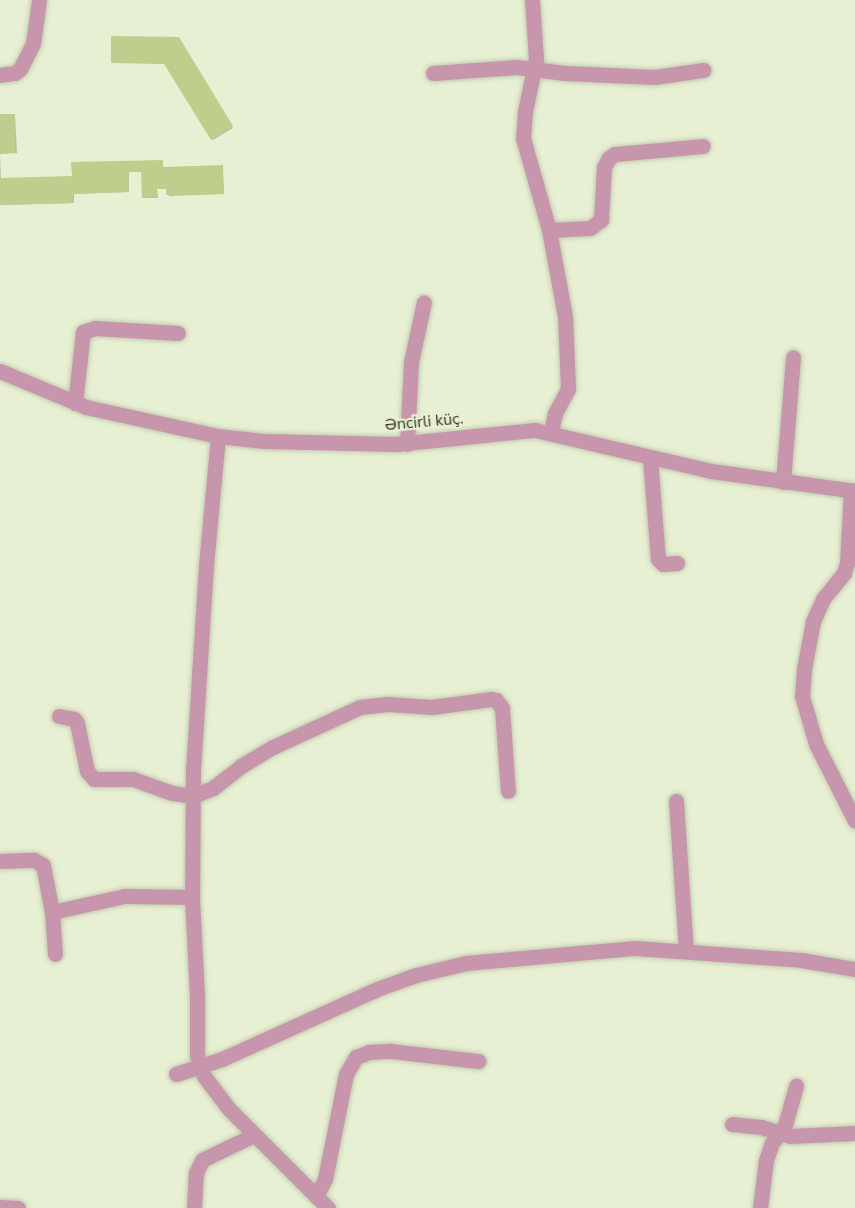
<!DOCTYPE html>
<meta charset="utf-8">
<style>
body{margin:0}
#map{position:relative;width:855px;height:1208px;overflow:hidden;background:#e8f0d3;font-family:"Nunito Sans",sans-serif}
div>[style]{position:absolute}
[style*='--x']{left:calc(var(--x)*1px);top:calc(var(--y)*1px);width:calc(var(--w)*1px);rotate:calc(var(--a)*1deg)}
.shadow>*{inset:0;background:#0003}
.building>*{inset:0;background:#bdce8d;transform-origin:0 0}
.roads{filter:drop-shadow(0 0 2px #c3cab1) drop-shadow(0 0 2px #c3cab1)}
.minor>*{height:15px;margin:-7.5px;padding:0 7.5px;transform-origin:7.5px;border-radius:7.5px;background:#c796ac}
span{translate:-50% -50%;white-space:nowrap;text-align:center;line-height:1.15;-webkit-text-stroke:4.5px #e8f0d3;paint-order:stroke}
.street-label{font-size:16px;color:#303328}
</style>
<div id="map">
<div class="shadow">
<div style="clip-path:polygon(180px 40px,233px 128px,213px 140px,166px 64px,112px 62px)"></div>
<div style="clip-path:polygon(15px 115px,17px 153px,0 154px,1px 179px,73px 177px,162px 161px,164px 168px,222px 167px,224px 194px,169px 196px,168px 189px,157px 189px,158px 198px,145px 198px,143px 172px,129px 172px,129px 192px,74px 194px,74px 203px,0 205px,0 122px)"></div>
</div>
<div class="building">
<div style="clip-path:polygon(111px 36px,179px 37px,233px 126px,211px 140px,164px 64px,111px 63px)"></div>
<div style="left:0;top:114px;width:15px;height:39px"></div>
<div style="clip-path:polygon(163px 160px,163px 167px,223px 165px,224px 194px,166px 195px,166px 189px,157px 189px,157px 197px,142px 198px,141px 171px,128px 172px,129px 192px,73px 194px,74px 203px,0 205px,0 178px,72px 176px,71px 162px)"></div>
</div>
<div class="roads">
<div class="minor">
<div style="--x:532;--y:0;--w:59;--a:86.1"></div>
<div style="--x:536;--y:59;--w:53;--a:101.9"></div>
<div style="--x:525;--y:111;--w:27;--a:94"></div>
<div style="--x:523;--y:138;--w:96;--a:74.2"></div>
<div style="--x:549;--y:230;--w:87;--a:79.5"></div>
<div style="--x:565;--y:316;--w:73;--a:87.6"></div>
<div style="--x:568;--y:389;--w:27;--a:118"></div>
<div style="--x:555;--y:413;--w:19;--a:102"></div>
<div style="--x:433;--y:73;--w:84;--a:-4.1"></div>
<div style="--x:517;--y:67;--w:48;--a:7.1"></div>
<div style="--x:565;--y:73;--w:90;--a:2.5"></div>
<div style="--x:655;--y:77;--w:49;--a:-8.3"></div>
<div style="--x:0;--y:75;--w:15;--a:-8"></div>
<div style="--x:15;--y:73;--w:6;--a:-39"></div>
<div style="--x:20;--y:69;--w:28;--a:-63"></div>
<div style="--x:33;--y:44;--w:44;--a:-82.2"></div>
<div style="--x:549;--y:230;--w:41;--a:-2.8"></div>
<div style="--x:590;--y:228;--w:14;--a:-36"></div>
<div style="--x:601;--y:220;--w:53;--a:-86.8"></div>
<div style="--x:604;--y:167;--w:10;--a:-61"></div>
<div style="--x:609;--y:158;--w:7;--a:-34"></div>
<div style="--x:615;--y:154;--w:88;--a:-5.2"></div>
<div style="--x:0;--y:371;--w:93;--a:22.7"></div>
<div style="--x:86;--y:407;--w:135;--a:12.4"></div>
<div style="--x:218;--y:436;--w:46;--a:6.2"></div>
<div style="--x:264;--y:441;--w:132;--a:1.3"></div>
<div style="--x:396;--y:444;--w:140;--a:-5.8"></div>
<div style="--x:535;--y:430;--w:181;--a:13.1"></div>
<div style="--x:711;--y:471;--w:145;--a:7.9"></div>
<div style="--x:75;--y:403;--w:71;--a:-83.6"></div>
<div style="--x:83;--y:332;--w:13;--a:-18"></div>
<div style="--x:95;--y:328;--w:83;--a:3.4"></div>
<div style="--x:218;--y:436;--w:130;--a:95.3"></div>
<div style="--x:206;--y:565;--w:204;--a:93.6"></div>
<div style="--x:193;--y:769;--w:128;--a:90.4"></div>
<div style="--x:192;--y:897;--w:99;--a:87.1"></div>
<div style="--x:197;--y:996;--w:59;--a:90"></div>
<div style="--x:197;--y:1055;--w:22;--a:72"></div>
<div style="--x:204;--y:1076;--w:41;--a:52.9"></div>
<div style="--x:229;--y:1109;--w:140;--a:45"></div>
<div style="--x:407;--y:444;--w:82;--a:-87.2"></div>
<div style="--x:411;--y:362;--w:61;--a:-77.8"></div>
<div style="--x:650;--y:458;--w:101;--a:85.5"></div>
<div style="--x:658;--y:559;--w:7;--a:45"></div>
<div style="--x:663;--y:564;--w:14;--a:-4"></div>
<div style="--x:783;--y:482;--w:125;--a:-85.4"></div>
<div style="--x:851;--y:490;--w:73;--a:93.1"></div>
<div style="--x:847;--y:563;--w:10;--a:107"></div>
<div style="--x:844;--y:573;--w:33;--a:129"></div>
<div style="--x:823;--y:599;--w:24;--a:114"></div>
<div style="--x:813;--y:621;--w:49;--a:100.6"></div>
<div style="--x:804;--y:669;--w:27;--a:94"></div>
<div style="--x:802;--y:696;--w:50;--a:73.7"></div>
<div style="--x:816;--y:744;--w:86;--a:63.1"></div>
<div style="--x:59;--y:716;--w:15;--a:11"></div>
<div style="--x:74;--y:719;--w:5;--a:53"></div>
<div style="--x:77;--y:723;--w:49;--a:78.2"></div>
<div style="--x:87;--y:771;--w:11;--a:49"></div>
<div style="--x:94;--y:779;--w:39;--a:0"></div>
<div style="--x:133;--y:779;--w:41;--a:19.7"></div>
<div style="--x:172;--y:793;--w:21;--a:8"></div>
<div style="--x:193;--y:796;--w:22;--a:-22"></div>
<div style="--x:213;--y:788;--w:36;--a:-38"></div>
<div style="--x:241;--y:766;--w:37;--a:-31"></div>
<div style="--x:273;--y:747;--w:96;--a:-24.7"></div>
<div style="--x:360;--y:707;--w:28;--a:-6"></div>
<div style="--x:388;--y:704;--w:44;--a:3.9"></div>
<div style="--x:432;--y:707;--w:60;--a:-7.7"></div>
<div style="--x:491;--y:699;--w:5;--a:11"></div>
<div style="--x:496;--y:700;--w:10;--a:53"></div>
<div style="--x:502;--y:708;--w:83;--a:85.9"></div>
<div style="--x:676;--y:801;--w:150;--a:86.2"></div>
<div style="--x:0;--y:861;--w:34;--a:-2"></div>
<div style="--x:34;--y:860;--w:10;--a:29"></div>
<div style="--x:43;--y:865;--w:48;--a:79.2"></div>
<div style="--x:52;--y:912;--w:42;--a:85.9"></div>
<div style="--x:52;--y:912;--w:74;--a:-12.5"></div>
<div style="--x:124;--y:896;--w:68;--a:0.8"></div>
<div style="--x:176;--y:1074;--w:48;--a:-18.1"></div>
<div style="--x:222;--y:1059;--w:170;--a:-24.3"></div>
<div style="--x:377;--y:989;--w:41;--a:-19.7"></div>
<div style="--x:416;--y:975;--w:51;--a:-13.5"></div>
<div style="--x:466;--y:963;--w:170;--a:-5.1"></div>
<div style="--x:635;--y:948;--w:166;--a:4.1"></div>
<div style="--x:801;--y:960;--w:55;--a:9.5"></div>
<div style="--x:732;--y:1124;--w:29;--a:6"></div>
<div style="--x:761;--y:1127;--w:30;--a:17"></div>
<div style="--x:790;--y:1136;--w:65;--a:-2.6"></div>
<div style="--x:316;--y:1196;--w:19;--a:-62"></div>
<div style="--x:325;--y:1179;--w:107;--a:-78.7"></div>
<div style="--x:346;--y:1074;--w:20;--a:-60"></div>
<div style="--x:356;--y:1057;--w:14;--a:-21"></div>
<div style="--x:369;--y:1052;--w:22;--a:-3"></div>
<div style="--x:391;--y:1051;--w:88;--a:6.6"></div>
<div style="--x:0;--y:1207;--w:18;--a:3"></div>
<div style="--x:194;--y:1208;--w:35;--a:-87"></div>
<div style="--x:196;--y:1173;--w:14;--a:-65"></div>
<div style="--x:202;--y:1160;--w:58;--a:-25.7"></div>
<div style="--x:760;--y:1208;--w:48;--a:-82.9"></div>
<div style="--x:766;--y:1160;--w:18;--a:-71"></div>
<div style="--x:772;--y:1143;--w:22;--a:-54"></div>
<div style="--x:785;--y:1125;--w:41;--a:-74.2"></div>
</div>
</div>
<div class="street-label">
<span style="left:424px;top:422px;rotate:-5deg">Əncirli küç.</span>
</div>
</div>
